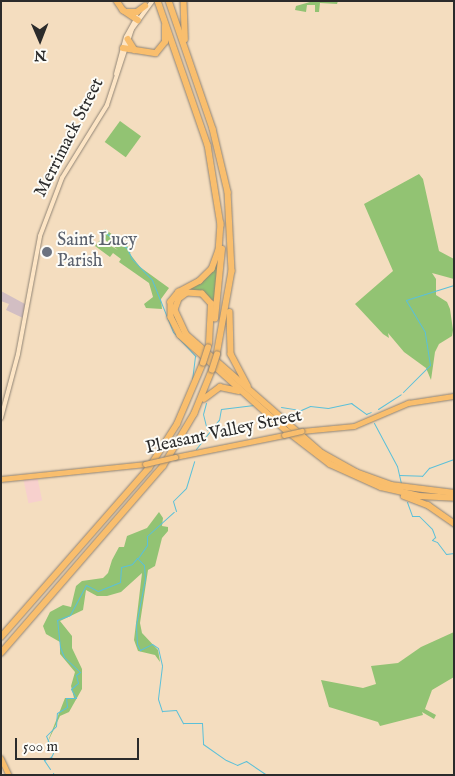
<!DOCTYPE html>
<style>
body{margin:0}
#map{position:relative;width:455px;height:776px;overflow:hidden;background:#f4ddbf;font-family:"IM FELL English",serif}
div>[style]{position:absolute}
[style*='--x']{left:calc(var(--x)*1px);top:calc(var(--y)*1px);width:calc(var(--w)*1px);rotate:calc(var(--a)*1deg)}
.built>*{inset:0;background:#f7d0cd;transform-origin:0 0}
.industrial>*{inset:0;background:#d2bec3}
.green>*{inset:0;background:#92c373;transform-origin:0 0}
.stream>*{height:1px;margin:-0.5px;padding:0 0.5px;transform-origin:0.5px;border-radius:0.5px;background:#5bc0d9}
.roads{filter:drop-shadow(0 0 1px #908475) drop-shadow(0 0 1px #908475)}
.secondary>*{height:4px;margin:-2px;padding:0 2px;transform-origin:2px;border-radius:2px;background:#fde5c5}
.primary>*{height:4.5px;margin:-2.25px;padding:0 2.25px;transform-origin:2.25px;border-radius:2.25px;background:#f9be6d}
.highway>*{height:5.5px;margin:-2.75px;padding:0 2.75px;transform-origin:2.75px;border-radius:2.75px;background:#f9be6d}
.bridges{filter:drop-shadow(0 0 1px #908475) drop-shadow(0 0 1px #908475)}
.primary-bridge>*{height:4.5px;margin:-2.25px;padding:0 2.25px;transform-origin:2.25px;border-radius:2.25px;background:#f9be6d}
.highway-bridge>*{height:5.5px;margin:-2.75px;padding:0 2.75px;transform-origin:2.75px;border-radius:2.75px;background:#f9be6d}
.dots>*{width:14px;height:14px;translate:-50% -50%;box-sizing:border-box;border:2px solid #fdfcf7;border-radius:50%}
span{translate:-50% -50%;white-space:nowrap;text-align:center;line-height:1.15;-webkit-text-stroke:4px #fdfcf7;paint-order:stroke}
.street-label{font-size:18px;color:#2b2b2b}
.worship-label{font-size:18px;color:#5b616d}
.left{translate:0 -50%;text-align:left}
.frame{position:absolute;inset:0;border:2px solid #2b2b2b;pointer-events:none}
.north{position:absolute;left:15px;top:15px;width:50px;height:50px;-webkit-text-stroke:4px #fdfcf7;paint-order:stroke;rotate:179deg;font-size:14px;font-weight:700;line-height:20px;text-align:center;color:#2b2b2b}
.north::after{content:'';display:block;margin:auto;width:18px;height:22px;background:#2b2b2b;clip-path:polygon(50% 0,100% 100%,50% 72%,0 100%)}
.scale{position:absolute;left:15px;top:738px;width:124px;height:22px;box-sizing:border-box;border:2px solid #2b2b2b;border-top:0;padding-left:6px;font-size:15px;line-height:18px;white-space:nowrap;color:#2b2b2b;-webkit-text-stroke:4px #fdfcf7;paint-order:stroke}
</style>
<div id="map">
<div class="built">
<div style="left:37px;top:476px;width:25px;height:14px;rotate:78deg"></div>
</div>
<div class="industrial">
<div style="clip-path:polygon(1px 291px,25px 304px,23px 318px,6px 310px,9px 304px,1px 301px)"></div>
</div>
<div class="green">
<div style="clip-path:polygon(338px 1px,337px 4px,320px 3px,319px 12px,315px 12px,315px 5px,307px 5px,306px 12px,295px 10px,296px 6px,310px 2px)"></div>
<div style="left:120px;top:121px;width:26px;height:26px;rotate:36deg"></div>
<div style="clip-path:polygon(419px 174px,423px 179px,439px 251px,454px 259px,454px 279px,432px 273px,436px 279px,436px 295px,447px 302px,450px 309px,453px 330px,452px 336px,439px 344px,435px 352px,431px 380px,426px 368px,404px 352px,388px 333px,389px 338px,383px 334px,355px 304px,393px 271px,364px 204px)"></div>
<div style="clip-path:polygon(105px 229px,131px 249px,130px 254px,140px 267px,169px 288px,161px 299px,162px 309px,146px 308px,144px 304px,153px 297px,149px 283px,119px 262px,121px 259px,113px 253px,110px 257px,95px 246px,100px 240px,118px 250px,100px 236px)"></div>
<div style="clip-path:polygon(219px 255px,213px 317px,209px 298px,186px 293px,174px 311px,186px 340px,179px 332px,171px 312px,175px 298px,200px 282px)"></div>
<div style="clip-path:polygon(159px 512px,163px 518px,162px 526px,168px 527px,168px 531px,162px 538px,155px 566px,148px 570px,140px 623px,142px 633px,158px 650px,160px 662px,155px 655px,138px 651px,134px 640px,142px 573px,121px 592px,107px 596px,97px 596px,86px 590px,83px 610px,60px 621px,72px 636px,72px 648px,82px 669px,82px 689px,69px 712px,60px 716px,46px 746px,65px 698px,74px 698px,71px 686px,75px 672px,60px 654px,60px 642px,46px 634px,43px 626px,50px 612px,63px 605px,71px 607px,76px 586px,82px 581px,103px 578px,108px 573px,112px 560px,119px 547px,124px 547px,127px 536px,147px 528px)"></div>
<div style="clip-path:polygon(454px 632px,454px 677px,432px 690px,425px 709px,436px 715px,434px 719px,422px 712px,423px 715px,380px 726px,378px 722px,329px 707px,321px 680px,363px 688px,376px 684px,371px 666px,398px 663px,421px 647px)"></div>
</div>
<div class="stream">
<div style="--x:107;--y:234;--w:24;--a:35"></div>
<div style="--x:127;--y:248;--w:12;--a:66"></div>
<div style="--x:132;--y:259;--w:29;--a:46"></div>
<div style="--x:152;--y:280;--w:56;--a:68"></div>
<div style="--x:173;--y:332;--w:33;--a:47"></div>
<div style="--x:195;--y:356;--w:23;--a:97"></div>
<div style="--x:403;--y:392;--w:38;--a:-45"></div>
<div style="--x:430;--y:365;--w:33;--a:-99"></div>
<div style="--x:425;--y:332;--w:37;--a:-121"></div>
<div style="--x:406;--y:300;--w:50;--a:-17.4"></div>
<div style="--x:206;--y:403;--w:11;--a:105"></div>
<div style="--x:203;--y:414;--w:16;--a:76"></div>
<div style="--x:281;--y:407;--w:20;--a:9"></div>
<div style="--x:301;--y:410;--w:10;--a:-24"></div>
<div style="--x:310;--y:406;--w:18;--a:6"></div>
<div style="--x:328;--y:408;--w:24;--a:-12"></div>
<div style="--x:351;--y:403;--w:19;--a:36"></div>
<div style="--x:366;--y:414;--w:5;--a:-22"></div>
<div style="--x:378;--y:409;--w:27;--a:-33"></div>
<div style="--x:374;--y:423;--w:49;--a:61.9"></div>
<div style="--x:397;--y:466;--w:17;--a:77"></div>
<div style="--x:196;--y:449;--w:37;--a:-52"></div>
<div style="--x:219;--y:420;--w:11;--a:-80"></div>
<div style="--x:221;--y:409;--w:33;--a:-7"></div>
<div style="--x:399;--y:475;--w:23;--a:2"></div>
<div style="--x:422;--y:476;--w:11;--a:-49"></div>
<div style="--x:429;--y:468;--w:27;--a:-20"></div>
<div style="--x:407;--y:502;--w:15;--a:70"></div>
<div style="--x:412;--y:516;--w:7;--a:0"></div>
<div style="--x:419;--y:516;--w:18;--a:45"></div>
<div style="--x:432;--y:529;--w:9;--a:69"></div>
<div style="--x:435;--y:537;--w:4;--a:135"></div>
<div style="--x:432;--y:540;--w:5;--a:22"></div>
<div style="--x:437;--y:542;--w:15;--a:53"></div>
<div style="--x:446;--y:554;--w:8;--a:-7"></div>
<div style="--x:176;--y:511;--w:10;--a:-107"></div>
<div style="--x:173;--y:501;--w:18;--a:-45"></div>
<div style="--x:186;--y:488;--w:28;--a:-73"></div>
<div style="--x:138;--y:558;--w:16;--a:-55"></div>
<div style="--x:147;--y:545;--w:9;--a:-90"></div>
<div style="--x:147;--y:536;--w:36;--a:-42"></div>
<div style="--x:50;--y:769;--w:11;--a:-124"></div>
<div style="--x:44;--y:760;--w:8;--a:-23"></div>
<div style="--x:51;--y:757;--w:4;--a:-63"></div>
<div style="--x:53;--y:753;--w:18;--a:-112"></div>
<div style="--x:46;--y:736;--w:14;--a:-45"></div>
<div style="--x:56;--y:726;--w:13;--a:-86"></div>
<div style="--x:57;--y:713;--w:12;--a:-31"></div>
<div style="--x:67;--y:707;--w:9;--a:-96"></div>
<div style="--x:66;--y:698;--w:10;--a:0"></div>
<div style="--x:76;--y:698;--w:10;--a:-119"></div>
<div style="--x:71;--y:689;--w:9;--a:-41"></div>
<div style="--x:78;--y:683;--w:8;--a:-104"></div>
<div style="--x:76;--y:675;--w:5;--a:-37"></div>
<div style="--x:80;--y:672;--w:22;--a:-137"></div>
<div style="--x:64;--y:657;--w:11;--a:-112"></div>
<div style="--x:60;--y:647;--w:27;--a:-96"></div>
<div style="--x:57;--y:620;--w:14;--a:-21"></div>
<div style="--x:70;--y:615;--w:34;--a:-62"></div>
<div style="--x:86;--y:585;--w:13;--a:27"></div>
<div style="--x:98;--y:591;--w:24;--a:-22"></div>
<div style="--x:120;--y:582;--w:15;--a:-86"></div>
<div style="--x:121;--y:567;--w:11;--a:-15"></div>
<div style="--x:132;--y:564;--w:8;--a:-50"></div>
<div style="--x:137;--y:558;--w:10;--a:45"></div>
<div style="--x:144;--y:565;--w:14;--a:86"></div>
<div style="--x:145;--y:579;--w:47;--a:101.1"></div>
<div style="--x:136;--y:625;--w:19;--a:87"></div>
<div style="--x:137;--y:644;--w:7;--a:63"></div>
<div style="--x:140;--y:650;--w:13;--a:-27"></div>
<div style="--x:152;--y:644;--w:7;--a:34"></div>
<div style="--x:158;--y:648;--w:18;--a:77"></div>
<div style="--x:162;--y:666;--w:33;--a:97"></div>
<div style="--x:158;--y:699;--w:13;--a:72"></div>
<div style="--x:162;--y:711;--w:14;--a:-4"></div>
<div style="--x:176;--y:710;--w:15;--a:62"></div>
<div style="--x:183;--y:723;--w:19;--a:0"></div>
<div style="--x:202;--y:723;--w:21;--a:87"></div>
<div style="--x:203;--y:744;--w:28;--a:35"></div>
<div style="--x:226;--y:760;--w:12;--a:24"></div>
<div style="--x:237;--y:765;--w:10;--a:-24"></div>
<div style="--x:246;--y:761;--w:25;--a:34"></div>
<div style="--x:53;--y:773;--w:2;--a:63"></div>
</div>
<div class="roads">
<div class="secondary">
<div style="--x:116;--y:74;--w:38;--a:-75"></div>
<div style="--x:126;--y:37;--w:23;--a:-61"></div>
<div style="--x:1;--y:418;--w:66;--a:-75.1"></div>
<div style="--x:18;--y:354;--w:120;--a:-79.4"></div>
<div style="--x:40;--y:236;--w:62;--a:-69.2"></div>
<div style="--x:62;--y:178;--w:86;--a:-58.3"></div>
<div style="--x:107;--y:105;--w:80;--a:-71.8"></div>
<div style="--x:132;--y:29;--w:34;--a:-54"></div>
</div>
<div class="primary">
<div style="--x:302;--y:431;--w:52;--a:-5.5"></div>
<div style="--x:354;--y:426;--w:59;--a:-23.1"></div>
<div style="--x:408;--y:403;--w:47;--a:-8.7"></div>
<div style="--x:175;--y:457;--w:111;--a:-11.4"></div>
<div style="--x:1;--y:479;--w:145;--a:-5.9"></div>
<div style="--x:1;--y:758;--w:19;--a:65"></div>
</div>
<div class="highway">
<div style="--x:117;--y:1;--w:11;--a:56"></div>
<div style="--x:123;--y:10;--w:18;--a:34"></div>
<div style="--x:158;--y:1;--w:152;--a:70.9"></div>
<div style="--x:208;--y:145;--w:81;--a:80.8"></div>
<div style="--x:169;--y:1;--w:135;--a:71"></div>
<div style="--x:213;--y:129;--w:65;--a:76.6"></div>
<div style="--x:228;--y:192;--w:79;--a:87.1"></div>
<div style="--x:232;--y:271;--w:85;--a:100.1"></div>
<div style="--x:184;--y:1;--w:38;--a:88"></div>
<div style="--x:127;--y:12;--w:10;--a:0"></div>
<div style="--x:137;--y:12;--w:10;--a:-37"></div>
<div style="--x:128;--y:39;--w:13;--a:58"></div>
<div style="--x:123;--y:48;--w:33;--a:9"></div>
<div style="--x:156;--y:53;--w:14;--a:-51"></div>
<div style="--x:165;--y:42;--w:16;--a:-90"></div>
<div style="--x:221;--y:223;--w:27;--a:94"></div>
<div style="--x:219;--y:250;--w:20;--a:110"></div>
<div style="--x:212;--y:269;--w:17;--a:135"></div>
<div style="--x:200;--y:281;--w:24;--a:152"></div>
<div style="--x:179;--y:292;--w:13;--a:129"></div>
<div style="--x:171;--y:302;--w:15;--a:90"></div>
<div style="--x:171;--y:317;--w:20;--a:63"></div>
<div style="--x:180;--y:335;--w:144;--a:41.9"></div>
<div style="--x:287;--y:431;--w:54;--a:37.5"></div>
<div style="--x:330;--y:464;--w:56;--a:24.3"></div>
<div style="--x:381;--y:487;--w:39;--a:13"></div>
<div style="--x:419;--y:496;--w:35;--a:3"></div>
<div style="--x:230;--y:312;--w:42;--a:88.6"></div>
<div style="--x:231;--y:354;--w:36;--a:62"></div>
<div style="--x:215;--y:319;--w:70;--a:-84.3"></div>
<div style="--x:209;--y:344;--w:40;--a:-87.1"></div>
<div style="--x:211;--y:304;--w:13;--a:-132"></div>
<div style="--x:202;--y:294;--w:15;--a:-176"></div>
<div style="--x:187;--y:293;--w:10;--a:143"></div>
<div style="--x:179;--y:299;--w:12;--a:110"></div>
<div style="--x:175;--y:310;--w:26;--a:65"></div>
<div style="--x:186;--y:334;--w:181;--a:41.2"></div>
<div style="--x:322;--y:453;--w:39;--a:29"></div>
<div style="--x:356;--y:472;--w:37;--a:20"></div>
<div style="--x:391;--y:485;--w:64;--a:7.2"></div>
<div style="--x:204;--y:399;--w:20;--a:-37"></div>
<div style="--x:220;--y:387;--w:19;--a:12"></div>
<div style="--x:404;--y:496;--w:26;--a:21"></div>
<div style="--x:428;--y:505;--w:32;--a:35"></div>
<div style="--x:1;--y:637;--w:225;--a:-48.8"></div>
<div style="--x:149;--y:468;--w:52;--a:-57.5"></div>
<div style="--x:177;--y:424;--w:66;--a:-66.9"></div>
<div style="--x:1;--y:653;--w:247;--a:-49.1"></div>
<div style="--x:163;--y:466;--w:61;--a:-59.2"></div>
<div style="--x:194;--y:414;--w:48;--a:-67.8"></div>
</div>
</div>
<div class="bridges">
<div class="primary-bridge">
<div style="--x:284;--y:435;--w:18;--a:-13"></div>
<div style="--x:145;--y:464;--w:31;--a:-13"></div>
</div>
<div class="highway-bridge">
<div style="--x:203;--y:363;--w:16;--a:-72"></div>
<div style="--x:212;--y:370;--w:16;--a:-72"></div>
</div>
</div>
<div class="dots">
<div style="left:47px;top:252px;background:#6b7280"></div>
</div>
<div class="street-label">
<span style="left:70px;top:138px;rotate:-63deg">Merrimack Street</span>
<span style="left:224px;top:433px;rotate:-12deg">Pleasant Valley Street</span>
</div>
<div class="worship-label">
<span class="left" style="left:57px;top:252px">Saint Lucy<br>Parish</span>
</div>
<div class="frame"></div>
<div class="north">N</div>
<div class="scale">500 m</div>
</div>
